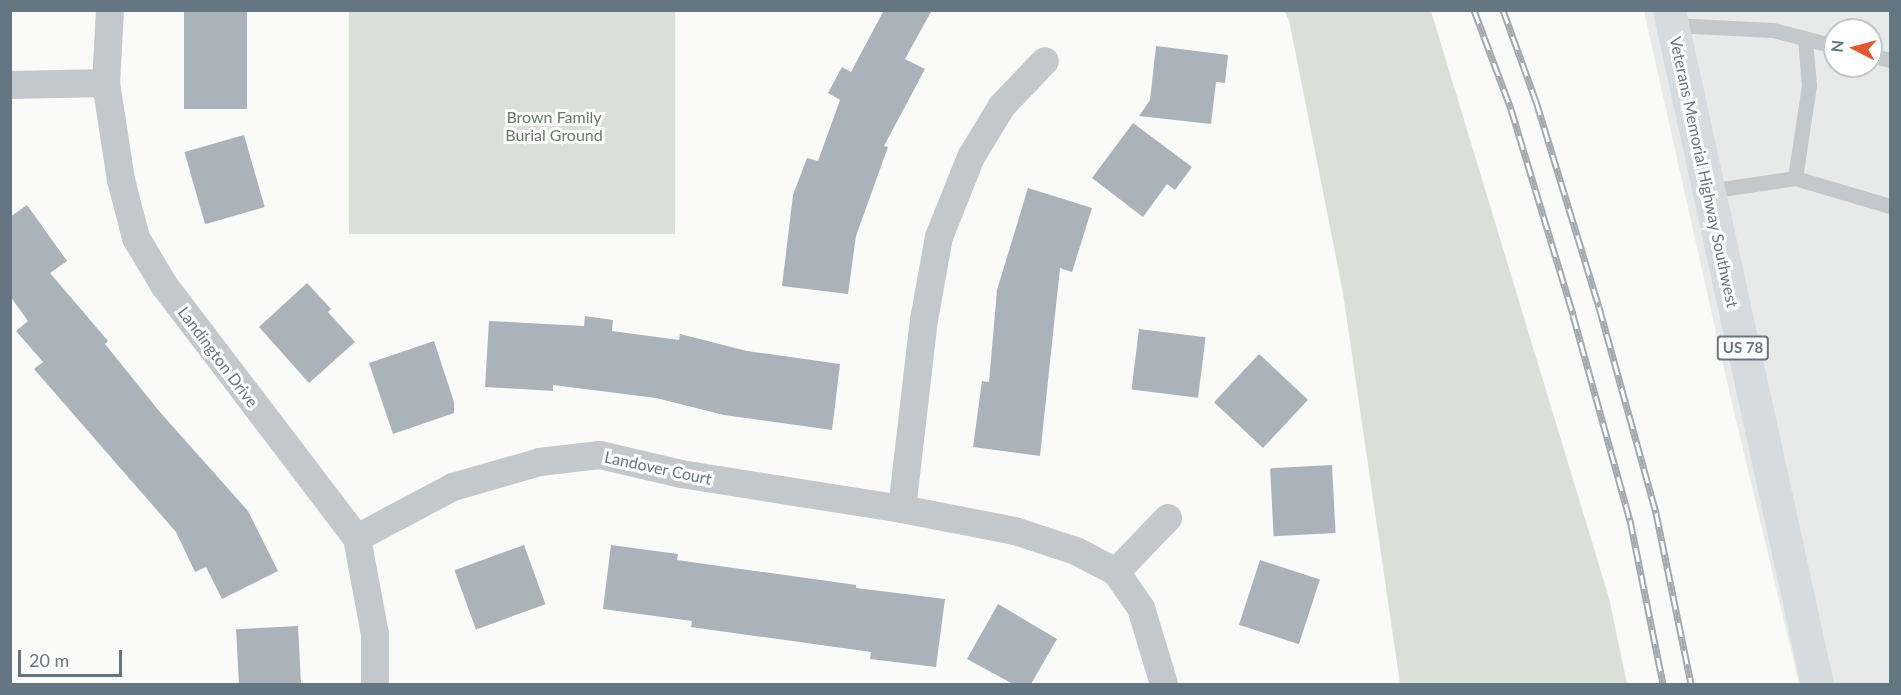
<!DOCTYPE html>
<style>
body{margin:0}
#map{position:relative;width:1901px;height:695px;overflow:hidden;background:#fafaf8;font-family:Lato,sans-serif}
div>[style]{position:absolute}
[style*='--x']{left:calc(var(--x)*1px);top:calc(var(--y)*1px);width:calc(var(--w)*1px);rotate:calc(var(--a)*1deg)}
.built>*{inset:0;background:#e8e9e9}
.green>*{inset:0;background:#dadfd7;transform-origin:0 0}
.building>*{inset:0;background:#aab3b9;transform-origin:0 0}
.lane>*{height:15px;margin:-7.5px;padding:0 7.5px;transform-origin:7.5px;border-radius:7.5px;background:#c3c8cc}
.street>*{height:28px;margin:-14px;padding:0 14px;transform-origin:14px;border-radius:14px;background:#c3c8cc}
.primary>*{height:33px;margin:-16.5px;padding:0 16.5px;transform-origin:16.5px;border-radius:16.5px;background:#d6dbdf}
.rail>*{height:7px;margin-top:-3.5px;transform-origin:0;background:repeating-linear-gradient(90deg,#fff 0 14px,#a2aab0 0 28px);box-sizing:border-box;border-block:2px solid #a2aab0}
span{translate:-50% -50%;white-space:nowrap;text-align:center;line-height:1.15;-webkit-text-stroke:6px #fff;paint-order:stroke}
.shield-label span{padding:2px 4px;background:#fff;border:2px solid;border-radius:4px;-webkit-text-stroke-width:0}
.shield-label{font-size:15px;color:#657683;font-weight:700}
.park-label{font-size:16px;color:#687a64}
.street-label{font-size:16px;color:#657683}
.frame{position:absolute;inset:0;border:12px solid #657683;pointer-events:none}
.north{position:absolute;left:1823px;top:18px;width:60px;height:60px;box-sizing:border-box;background:#fff;border:2px solid #c1c8cd;border-radius:50%;rotate:276deg;font-size:16px;font-weight:700;line-height:24px;text-align:center;color:#657683}
.north::after{content:'';display:block;margin:auto;width:21px;height:27px;background:#e4572e;clip-path:polygon(50% 0,100% 100%,50% 72%,0 100%)}
.scale{position:absolute;left:18px;top:650px;width:104px;height:27px;box-sizing:border-box;border:3px solid #657683;border-top:0;padding-left:8px;font-size:18px;line-height:21px;white-space:nowrap;color:#657683;-webkit-text-stroke:4px #fff;paint-order:stroke}
</style>
<div id="map">
<div class="built">
<div style="clip-path:polygon(evenodd,1644px 11px,1890px 11px,1890px 684px,1799px 684px,1727px 382px,1644px 11px,1835px 30px,1871px 30px,1871px 66px,1835px 66px,1835px 30px)"></div>
</div>
<div class="green">
<div style="left:349px;top:11px;width:326px;height:223px"></div>
<div style="clip-path:polygon(1284px 11px,1431px 11px,1609px 598px,1627px 684px,1400px 684px,1343px 293px,1289px 20px)"></div>
</div>
<div class="building">
<div style="left:184px;top:10px;width:63px;height:99px"></div>
<div style="clip-path:polygon(884px 10px,932px 10px,905px 59px,925px 69px,884px 146px,888px 147px,856px 236px,848px 294px,782px 286px,793px 195px,807px 158px,818px 161px,840px 100px,828px 93px,842px 67px,851px 72px)"></div>
<div style="clip-path:polygon(1156px 46px,1228px 55px,1225px 83px,1216px 82px,1211px 124px,1139px 116px,1150px 100px)"></div>
<div style="clip-path:polygon(1133px 123px,1192px 167px,1175px 190px,1167px 184px,1143px 217px,1092px 178px)"></div>
<div style="left:244px;top:135px;width:75px;height:62px;rotate:74deg"></div>
<div style="clip-path:polygon(1028px 188px,1092px 208px,1072px 272px,1060px 268px,1040px 456px,973px 447px,982px 381px,989px 382px,997px 290px)"></div>
<div style="clip-path:polygon(27px 205px,67px 261px,50px 273px,108px 341px,105px 344px,159px 411px,248px 511px,278px 571px,222px 599px,206px 567px,195px 572px,176px 532px,34px 369px,43px 362px,16px 331px,28px 321px,10px 296px,10px 217px)"></div>
<div style="clip-path:polygon(307px 283px,331px 309px,328px 312px,355px 342px,309px 383px,259px 327px)"></div>
<div style="clip-path:polygon(585px 316px,613px 320px,612px 331px,679px 340px,680px 334px,747px 351px,840px 364px,832px 430px,724px 415px,656px 398px,553px 385px,553px 391px,485px 387px,489px 321px,584px 326px)"></div>
<div style="left:1139px;top:329px;width:67px;height:61px;rotate:7deg"></div>
<div style="clip-path:polygon(434px 341px,454px 402px,454px 413px,393px 434px,369px 363px)"></div>
<div style="left:1259px;top:354px;width:67px;height:66px;rotate:43deg"></div>
<div style="left:1332px;top:465px;width:68px;height:62px;rotate:87deg"></div>
<div style="left:524px;top:545px;width:63px;height:74px;rotate:70deg"></div>
<div style="clip-path:polygon(611px 545px,678px 554px,677px 560px,856px 585px,856px 588px,945px 599px,936px 667px,870px 659px,871px 652px,691px 627px,692px 621px,603px 609px)"></div>
<div style="left:1260px;top:560px;width:63px;height:68px;rotate:18deg"></div>
<div style="clip-path:polygon(998px 604px,1057px 639px,1031px 684px,1013px 684px,967px 659px)"></div>
<div style="left:298px;top:626px;width:58px;height:62px;rotate:87deg"></div>
</div>
<div class="lane">
<div style="--x:1672;--y:25;--w:101;--a:2.8"></div>
<div style="--x:1773;--y:30;--w:64;--a:14.5"></div>
<div style="--x:1871;--y:55;--w:20;--a:15"></div>
<div style="--x:1795;--y:178;--w:94;--a:-81.4"></div>
<div style="--x:1809;--y:85;--w:46;--a:-95"></div>
<div style="--x:1708;--y:191;--w:88;--a:-8.5"></div>
<div style="--x:1795;--y:178;--w:99;--a:16.4"></div>
</div>
<div class="street">
<div style="--x:110;--y:10;--w:73;--a:93.1"></div>
<div style="--x:106;--y:83;--w:98;--a:81.2"></div>
<div style="--x:121;--y:180;--w:60;--a:75.5"></div>
<div style="--x:136;--y:238;--w:55;--a:59.2"></div>
<div style="--x:164;--y:285;--w:318;--a:52.7"></div>
<div style="--x:357;--y:538;--w:98;--a:79.4"></div>
<div style="--x:375;--y:634;--w:50;--a:90"></div>
<div style="--x:11;--y:85;--w:95;--a:-1.2"></div>
<div style="--x:902;--y:509;--w:190;--a:-83.4"></div>
<div style="--x:924;--y:320;--w:84;--a:-79.8"></div>
<div style="--x:939;--y:237;--w:86;--a:-68.2"></div>
<div style="--x:971;--y:157;--w:60;--a:-58.7"></div>
<div style="--x:1002;--y:106;--w:62;--a:-46.3"></div>
<div style="--x:357;--y:538;--w:109;--a:-28"></div>
<div style="--x:453;--y:487;--w:91;--a:-16"></div>
<div style="--x:540;--y:462;--w:60;--a:-6.7"></div>
<div style="--x:600;--y:455;--w:83;--a:13.2"></div>
<div style="--x:681;--y:474;--w:224;--a:9"></div>
<div style="--x:902;--y:509;--w:115;--a:11"></div>
<div style="--x:1015;--y:531;--w:64;--a:18.2"></div>
<div style="--x:1076;--y:551;--w:45;--a:27.7"></div>
<div style="--x:1116;--y:572;--w:44;--a:55.2"></div>
<div style="--x:1141;--y:608;--w:79;--a:73.2"></div>
<div style="--x:1116;--y:572;--w:75;--a:-46.1"></div>
</div>
<div class="primary">
<div style="--x:1669;--y:10;--w:690;--a:77.62"></div>
</div>
<div class="rail">
<div style="--x:1474;--y:10;--w:106;--a:69.5"></div>
<div style="--x:1511;--y:109;--w:215;--a:73.2"></div>
<div style="--x:1573;--y:315;--w:213;--a:74.5"></div>
<div style="--x:1630;--y:520;--w:167;--a:78.6"></div>
<div style="--x:1503;--y:10;--w:97;--a:70.1"></div>
<div style="--x:1536;--y:101;--w:215;--a:73"></div>
<div style="--x:1599;--y:307;--w:214;--a:74.5"></div>
<div style="--x:1656;--y:513;--w:175;--a:78.4"></div>
</div>
<div class="shield-label">
<span style="left:1743px;top:348px">US 78</span>
</div>
<div class="park-label">
<span style="left:554px;top:126px">Brown Family<br>Burial Ground</span>
</div>
<div class="street-label">
<span style="left:1704px;top:172px;rotate:78deg">Veterans Memorial Highway Southwest</span>
<span style="left:218px;top:357px;rotate:53deg">Landington Drive</span>
<span style="left:658px;top:468px;rotate:12deg">Landover Court</span>
</div>
<div class="frame"></div>
<div class="north">N</div>
<div class="scale">20 m</div>
</div>
